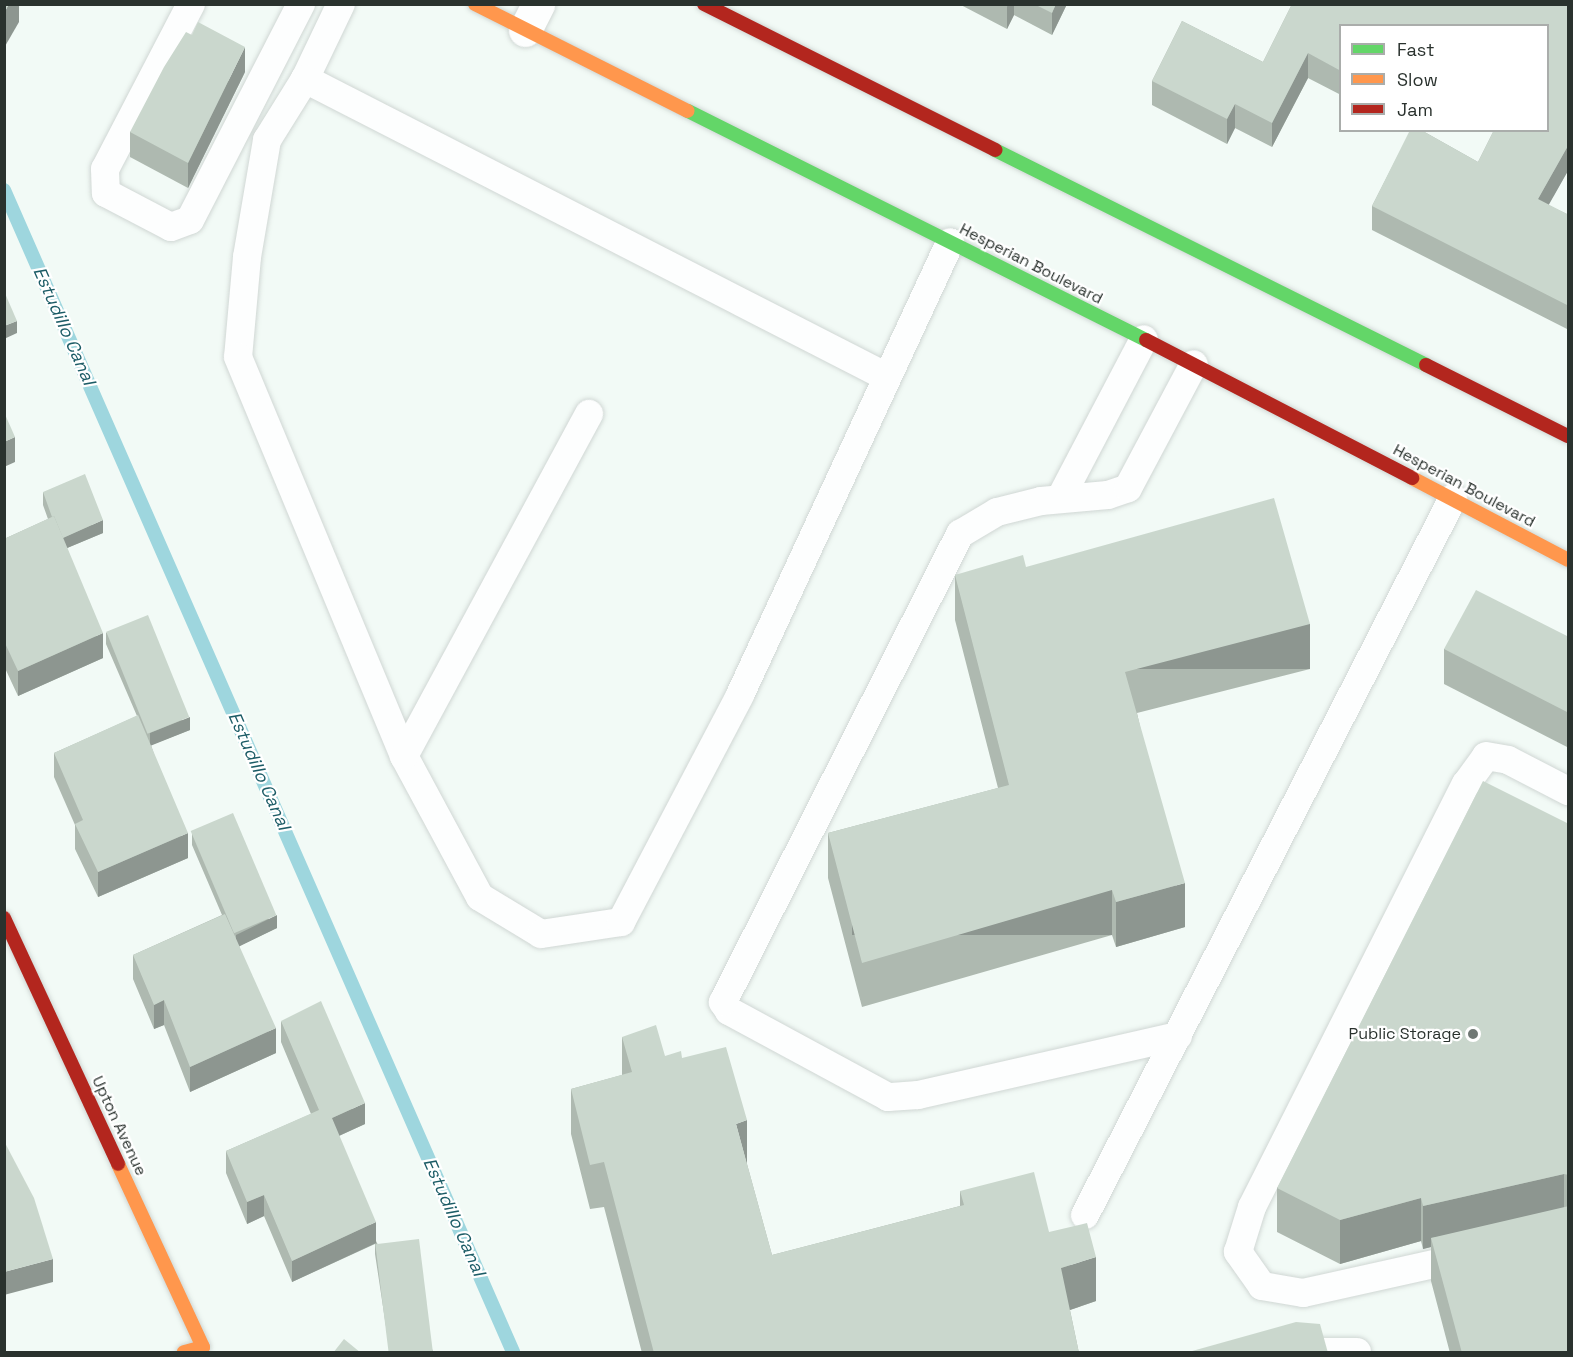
<!DOCTYPE html>
<style>
body{margin:0}
#map{position:relative;width:1573px;height:1357px;overflow:hidden;background:#f2faf6;font-family:"Space Grotesk",sans-serif}
div>[style]{position:absolute}
[style*='--x']{left:calc(var(--x)*1px);top:calc(var(--y)*1px);width:calc(var(--w)*1px);rotate:calc(var(--a)*1deg)}
.stream>*{height:14px;margin:-7px;padding:0 7px;transform-origin:7px;border-radius:7px;background:#9ed6de}
.roads{filter:drop-shadow(0 0 2px #d0d7d4) drop-shadow(0 0 2px #d0d7d4)}
.lane>*{height:28px;margin:-14px;padding:0 14px;transform-origin:14px;border-radius:14px;background:#fdfefe}
.street>*{height:33px;margin:-16.5px;padding:0 16.5px;transform-origin:16.5px;border-radius:16.5px;background:#fdfefe}
.fast>*{height:14px;margin:-7px;padding:0 7px;transform-origin:7px;border-radius:7px;background:#63d668}
.slow>*{height:14px;margin:-7px;padding:0 7px;transform-origin:7px;border-radius:7px;background:#ff974d}
.jam>*{height:14px;margin:-7px;padding:0 7px;transform-origin:7px;border-radius:7px;background:#b3261e}
.wall>*{inset:0;background:#aeb9b0}
.shaded-wall>*{inset:0;background:#8d9690;transform-origin:0 0}
.building>*{inset:0;background:#cad7cd;transform-origin:0 0}
.dots>*{width:16px;height:16px;translate:-50% -50%;box-sizing:border-box;border:3px solid #fff;border-radius:50%}
span{translate:-50% -50%;white-space:nowrap;text-align:center;line-height:1.15;-webkit-text-stroke:4.5px #fff;paint-order:stroke}
.street-label{font-size:16px;color:#2a322e}
.poi-label{font-size:16px;color:#2a322e}
.right{translate:-100% -50%;text-align:right}
.water-label{font-size:18px;color:#1c5c66;font-style:italic}
.frame{position:absolute;inset:0;border:6px solid #2a322e;pointer-events:none}
.legend{position:absolute;left:1339px;top:24px;width:210px;height:108px;box-sizing:border-box;background:#fff;border:2px solid #aaadab;margin:0;padding:8px 10px;list-style:none;font-size:18px;color:#2a322e}
.legend li{display:flex;align-items:center;gap:12px;height:30px}
.legend b{width:30px;border:2px solid #aaadab}
</style>
<div id="map">
<div class="stream">
<div style="--x:4;--y:190;--w:1269;--a:66.34"></div>
</div>
<div class="roads">
<div class="lane">
<div style="--x:191;--y:4;--w:186;--a:117.5"></div>
<div style="--x:105;--y:169;--w:24;--a:88"></div>
<div style="--x:106;--y:193;--w:73;--a:27.6"></div>
<div style="--x:171;--y:227;--w:20;--a:-20"></div>
<div style="--x:190;--y:220;--w:243;--a:-62.8"></div>
<div style="--x:305;--y:79;--w:83;--a:-64.4"></div>
<div style="--x:885;--y:376;--w:652;--a:-152.88"></div>
<div style="--x:305;--y:79;--w:72;--a:121.9"></div>
<div style="--x:267;--y:140;--w:119;--a:99.7"></div>
<div style="--x:247;--y:257;--w:100;--a:95.1"></div>
<div style="--x:238;--y:357;--w:432;--a:67.4"></div>
<div style="--x:404;--y:756;--w:160;--a:61.7"></div>
<div style="--x:480;--y:897;--w:71;--a:31.2"></div>
<div style="--x:541;--y:934;--w:81;--a:-8.5"></div>
<div style="--x:621;--y:922;--w:256;--a:-62.3"></div>
<div style="--x:740;--y:695;--w:499;--a:-65.1"></div>
<div style="--x:1061;--y:497;--w:178;--a:-62.3"></div>
<div style="--x:404;--y:756;--w:389;--a:-61.6"></div>
<div style="--x:1178;--y:1036;--w:267;--a:167.2"></div>
<div style="--x:918;--y:1095;--w:30;--a:176"></div>
<div style="--x:888;--y:1097;--w:181;--a:-151.6"></div>
<div style="--x:729;--y:1011;--w:11;--a:-124"></div>
<div style="--x:723;--y:1002;--w:525;--a:-63.14"></div>
<div style="--x:960;--y:534;--w:43;--a:-30.7"></div>
<div style="--x:997;--y:512;--w:45;--a:-14"></div>
<div style="--x:1041;--y:501;--w:67;--a:-5.1"></div>
<div style="--x:1108;--y:495;--w:21;--a:-19"></div>
<div style="--x:1128;--y:488;--w:140;--a:-62"></div>
<div style="--x:1085;--y:1215;--w:806;--a:-62.83"></div>
<div style="--x:1470;--y:1256;--w:171;--a:167.5"></div>
<div style="--x:1303;--y:1293;--w:42;--a:-170.3"></div>
<div style="--x:1262;--y:1286;--w:42;--a:-125.2"></div>
<div style="--x:1238;--y:1252;--w:47;--a:-72.7"></div>
<div style="--x:1252;--y:1207;--w:474;--a:-63.2"></div>
<div style="--x:1466;--y:784;--w:34;--a:-54"></div>
<div style="--x:1486;--y:756;--w:22;--a:10"></div>
<div style="--x:1508;--y:760;--w:68;--a:27.3"></div>
<div style="--x:1302;--y:1352;--w:55;--a:0"></div>
</div>
<div class="street">
<div style="--x:525;--y:30;--w:29;--a:-63"></div>
</div>
<div class="fast">
<div style="--x:688;--y:111;--w:512;--a:26.57"></div>
<div style="--x:995;--y:150;--w:482;--a:26.5"></div>
</div>
<div class="slow">
<div style="--x:475;--y:4;--w:238;--a:26.7"></div>
<div style="--x:1412;--y:478;--w:176;--a:27.7"></div>
<div style="--x:118;--y:1164;--w:202;--a:65.1"></div>
<div style="--x:203;--y:1347;--w:20;--a:165"></div>
</div>
<div class="jam">
<div style="--x:704;--y:4;--w:326;--a:26.6"></div>
<div style="--x:1146;--y:340;--w:300;--a:27.4"></div>
<div style="--x:1426;--y:365;--w:159;--a:26.6"></div>
<div style="--x:4;--y:918;--w:271;--a:65.1"></div>
</div>
</div>
<div class="wall">
<div style="clip-path:polygon(959px 4px,1067px 4px,1052px 35px,1014px 15px,1007px 29px)"></div>
<div style="clip-path:polygon(1292px 4px,1569px 5px,1569px 169px,1548px 205px,1569px 215px,1569px 330px,1372px 230px,1372px 206px,1410px 132px,1408px 130px,1421px 130px,1478px 162px,1494px 130px,1548px 130px,1548px 26px,1341px 26px,1341px 95px,1308px 78px,1272px 147px,1235px 128px,1227px 144px,1152px 105px,1152px 81px,1182px 21px,1263px 62px)"></div>
<div style="clip-path:polygon(245px 72px,188px 188px,130px 157px,130px 132px)"></div>
<div style="clip-path:polygon(43px 492px,103px 533px,67px 548px,103px 658px,18px 696px,4px 666px,4px 539px,48px 519px,43px 505px)"></div>
<div style="clip-path:polygon(1026px 567px,1310px 669px,1137px 713px,1185px 927px,1116px 947px,1112px 935px,862px 1007px,828px 878px,828px 833px,998px 788px,955px 620px,955px 575px)"></div>
<div style="clip-path:polygon(106px 632px,190px 730px,151px 745px,188px 858px,98px 897px,75px 849px,75px 825px,54px 777px,54px 753px,137px 716px,106px 644px)"></div>
<div style="clip-path:polygon(1569px 637px,1569px 748px,1444px 684px,1444px 649px)"></div>
<div style="clip-path:polygon(1569px 824px,1569px 1353px,1450px 1353px,1431px 1281px,1431px 1247px,1423px 1249px,1421px 1241px,1340px 1264px,1277px 1232px,1277px 1188px)"></div>
<div style="clip-path:polygon(192px 833px,277px 928px,239px 946px,276px 1053px,190px 1092px,164px 1025px,154px 1029px,133px 979px,133px 955px,222px 915px,192px 845px)"></div>
<div style="clip-path:polygon(281px 1021px,365px 1124px,339px 1136px,376px 1241px,434px 1353px,390px 1353px,375px 1254px,375px 1244px,292px 1282px,264px 1216px,247px 1224px,226px 1173px,226px 1151px,311px 1114px,281px 1042px)"></div>
<div style="clip-path:polygon(622px 1037px,665px 1056px,682px 1058px,747px 1164px,772px 1255px,960px 1206px,960px 1191px,1049px 1232px,1096px 1301px,1070px 1310px,1079px 1353px,642px 1353px,604px 1207px,590px 1209px,571px 1134px,571px 1089px,622px 1075px)"></div>
</div>
<div class="shaded-wall">
<div style="clip-path:polygon(9px 4px,19px 4px,19px 22px,4px 48px,4px 13px)"></div>
<div style="clip-path:polygon(1008px 4px,1014px 4px,1014px 15px,1007px 29px,1007px 7px)"></div>
<div style="clip-path:polygon(1056px 4px,1067px 4px,1052px 35px,1052px 13px)"></div>
<div style="clip-path:polygon(245px 47px,245px 72px,188px 188px,188px 163px)"></div>
<div style="clip-path:polygon(1308px 53px,1308px 78px,1272px 147px,1272px 123px)"></div>
<div style="clip-path:polygon(1235px 104px,1235px 128px,1227px 144px,1227px 119px)"></div>
<div style="clip-path:polygon(1569px 144px,1569px 169px,1538px 224px,1538px 199px)"></div>
<div style="clip-path:polygon(17px 321px,17px 333px,4px 339px,4px 326px)"></div>
<div style="clip-path:polygon(15px 437px,15px 462px,4px 467px,4px 442px)"></div>
<div style="clip-path:polygon(103px 520px,103px 533px,60px 551px,60px 539px)"></div>
<div style="left:1310px;top:624px;width:45px;height:191px;rotate:90deg"></div>
<div style="clip-path:polygon(103px 633px,103px 658px,18px 696px,18px 671px)"></div>
<div style="clip-path:polygon(190px 717px,190px 730px,150px 746px,150px 733px)"></div>
<div style="clip-path:polygon(188px 833px,188px 858px,98px 897px,98px 872px)"></div>
<div style="clip-path:polygon(1185px 883px,1185px 927px,1116px 947px,1116px 902px)"></div>
<div style="left:1112px;top:890px;width:45px;height:260px;rotate:90deg"></div>
<div style="clip-path:polygon(277px 915px,277px 928px,236px 948px,236px 935px)"></div>
<div style="clip-path:polygon(164px 1000px,164px 1025px,154px 1029px,154px 1005px)"></div>
<div style="clip-path:polygon(276px 1028px,276px 1053px,190px 1092px,190px 1067px)"></div>
<div style="clip-path:polygon(365px 1103px,365px 1124px,332px 1139px,332px 1118px)"></div>
<div style="clip-path:polygon(747px 1120px,747px 1165px,736px 1124px)"></div>
<div style="clip-path:polygon(1564px 1174px,1564px 1217px,1431px 1238px,1431px 1247px,1423px 1249px,1423px 1206px)"></div>
<div style="clip-path:polygon(264px 1195px,264px 1216px,247px 1224px,247px 1202px)"></div>
<div style="clip-path:polygon(1421px 1198px,1421px 1241px,1340px 1264px,1340px 1220px)"></div>
<div style="clip-path:polygon(376px 1222px,376px 1243px,292px 1282px,292px 1261px)"></div>
<div style="clip-path:polygon(1096px 1257px,1096px 1301px,1061px 1313px,1061px 1268px)"></div>
<div style="clip-path:polygon(53px 1259px,53px 1282px,4px 1295px,4px 1272px)"></div>
</div>
<div class="building">
<div style="clip-path:polygon(4px 4px,9px 4px,4px 13px)"></div>
<div style="clip-path:polygon(1034px 4px,1056px 4px,1052px 13px)"></div>
<div style="clip-path:polygon(1292px 4px,1569px 5px,1569px 144px,1538px 199px,1569px 215px,1569px 306px,1372px 206px,1410px 130px,1421px 130px,1478px 162px,1494px 130px,1548px 130px,1548px 26px,1341px 26px,1341px 71px,1308px 53px,1272px 123px,1235px 104px,1227px 119px,1152px 81px,1182px 21px,1263px 62px)"></div>
<div style="clip-path:polygon(198px 22px,245px 47px,188px 163px,130px 132px,164px 67px,186px 32px,192px 35px)"></div>
<div style="clip-path:polygon(4px 291px,17px 321px,4px 326px)"></div>
<div style="clip-path:polygon(4px 412px,15px 437px,4px 442px)"></div>
<div style="clip-path:polygon(85px 474px,103px 520px,63px 538px,54px 516px,52px 517px,43px 492px)"></div>
<div style="clip-path:polygon(1274px 498px,1310px 624px,1125px 672px,1185px 883px,1116px 902px,1112px 890px,862px 963px,828px 833px,1009px 785px,955px 575px,1023px 555px,1026px 567px)"></div>
<div style="clip-path:polygon(54px 516px,103px 633px,18px 671px,4px 641px,4px 539px)"></div>
<div style="clip-path:polygon(1476px 590px,1569px 637px,1569px 713px,1444px 649px)"></div>
<div style="left:148px;top:615px;width:110px;height:45px;rotate:68deg"></div>
<div style="clip-path:polygon(138px 715px,188px 833px,98px 872px,75px 824px,83px 820px,54px 753px)"></div>
<div style="clip-path:polygon(1483px 781px,1569px 824px,1569px 1175px,1564px 1174px,1423px 1206px,1421px 1198px,1340px 1220px,1277px 1188px)"></div>
<div style="left:233px;top:813px;width:111px;height:46px;rotate:67deg"></div>
<div style="clip-path:polygon(225px 914px,276px 1028px,190px 1067px,164px 1000px,154px 1005px,133px 955px)"></div>
<div style="clip-path:polygon(321px 1001px,365px 1103px,332px 1118px,376px 1222px,292px 1261px,264px 1195px,247px 1202px,226px 1151px,319px 1110px,281px 1021px)"></div>
<div style="clip-path:polygon(656px 1025px,665px 1056px,681px 1051px,682px 1058px,726px 1047px,747px 1120px,736px 1124px,772px 1255px,964px 1205px,960px 1191px,1034px 1172px,1049px 1232px,1087px 1223px,1096px 1257px,1061px 1268px,1079px 1353px,654px 1353px,604px 1162px,590px 1165px,571px 1089px,632px 1072px,622px 1037px)"></div>
<div style="clip-path:polygon(4px 1141px,34px 1198px,53px 1259px,4px 1272px)"></div>
<div style="clip-path:polygon(1569px 1206px,1569px 1353px,1462px 1353px,1431px 1238px)"></div>
<div style="left:419px;top:1239px;width:115px;height:44px;rotate:83deg"></div>
<div style="clip-path:polygon(1296px 1322px,1320px 1324px,1328px 1353px,1185px 1353px)"></div>
<div style="clip-path:polygon(344px 1339px,361px 1353px,333px 1353px)"></div>
</div>
<div class="dots">
<div style="left:1473px;top:1034px;background:#707874"></div>
</div>
<div class="street-label">
<span style="left:1031px;top:264px;rotate:27deg">Hesperian Boulevard</span>
<span style="left:1464px;top:486px;rotate:28deg">Hesperian Boulevard</span>
<span style="left:119px;top:1126px;rotate:65deg">Upton Avenue</span>
</div>
<div class="poi-label">
<span class="right" style="left:1461px;top:1034px">Public Storage</span>
</div>
<div class="water-label">
<span style="left:64px;top:326px;rotate:66deg">Estudillo Canal</span>
<span style="left:259px;top:771px;rotate:66deg">Estudillo Canal</span>
<span style="left:454px;top:1217px;rotate:66deg">Estudillo Canal</span>
</div>
<div class="frame"></div>
<ul class="legend">
<li><b style="height:8px;background:#63d668"></b>Fast</li>
<li><b style="height:8px;background:#ff974d"></b>Slow</li>
<li><b style="height:8px;background:#b3261e"></b>Jam</li>
</ul>
</div>
